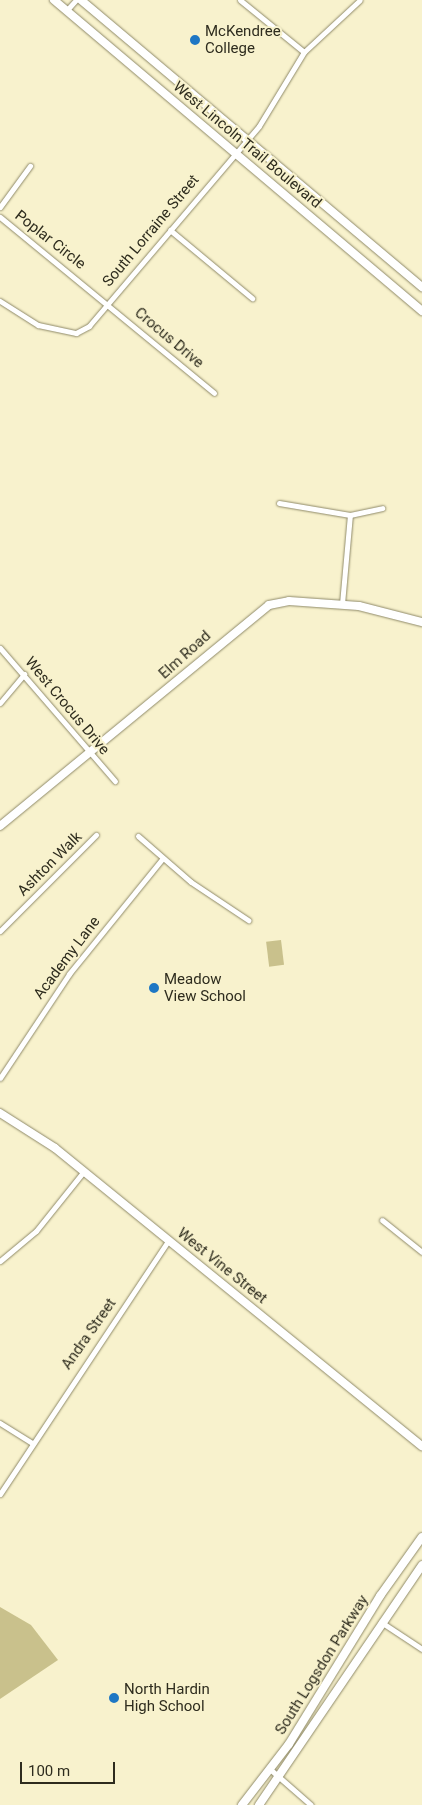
<!DOCTYPE html>
<style>
body{margin:0}
#map{position:relative;width:422px;height:1805px;overflow:hidden;background:#f8f2cd;font-family:Roboto,sans-serif}
div>[style]{position:absolute}
[style*='--x']{left:calc(var(--x)*1px);top:calc(var(--y)*1px);width:calc(var(--w)*1px);rotate:calc(var(--a)*1deg)}
.green>*{inset:0;background:#c9c18c;transform-origin:0 0}
.roads{filter:drop-shadow(0 0 1px #8f8a69) drop-shadow(0 0 1px #8f8a69)}
.street>*{height:5px;margin:-2.5px;padding:0 2.5px;transform-origin:2.5px;border-radius:2.5px;background:#fff}
.secondary>*{height:8px;margin:-4px;padding:0 4px;transform-origin:4px;border-radius:4px;background:#fff}
.dots>*{width:14px;height:14px;translate:-50% -50%;box-sizing:border-box;border:2px solid #f8f2cd;border-radius:50%}
span{translate:-50% -50%;white-space:nowrap;text-align:center;line-height:1.15;-webkit-text-stroke:4px #f8f2cd;paint-order:stroke}
.poi-label{font-size:15px;color:#2e2c1e}
.left{translate:0 -50%;text-align:left}
.street-label{font-size:15px;color:#2e2c1e}
.scale{position:absolute;left:20px;top:1762px;width:95px;height:22px;box-sizing:border-box;border:2px solid #2e2c1e;border-top:0;padding-left:6px;font-size:15px;line-height:18px;white-space:nowrap;color:#2e2c1e;-webkit-text-stroke:4px #f8f2cd;paint-order:stroke}
</style>
<div id="map">
<div class="green">
<div style="left:281px;top:940px;width:25px;height:15px;rotate:83deg"></div>
<div style="clip-path:polygon(0 1607px,31px 1625px,58px 1660px,0 1699px)"></div>
</div>
<div class="roads">
<div class="street">
<div style="--x:240;--y:0;--w:82;--a:39.1"></div>
<div style="--x:66;--y:11;--w:15;--a:-48"></div>
<div style="--x:0;--y:207;--w:51;--a:-53.8"></div>
<div style="--x:0;--y:217;--w:277;--a:39.4"></div>
<div style="--x:170;--y:230;--w:107;--a:39.7"></div>
<div style="--x:0;--y:301;--w:45;--a:32.3"></div>
<div style="--x:38;--y:325;--w:39;--a:12"></div>
<div style="--x:76;--y:333;--w:15;--a:-28"></div>
<div style="--x:89;--y:326;--w:262;--a:-49.6"></div>
<div style="--x:259;--y:126;--w:87;--a:-58.7"></div>
<div style="--x:304;--y:52;--w:76;--a:-42.9"></div>
<div style="--x:279;--y:503;--w:72;--a:9.6"></div>
<div style="--x:350;--y:515;--w:33;--a:-12"></div>
<div style="--x:342;--y:604;--w:89;--a:-84.9"></div>
<div style="--x:0;--y:648;--w:176;--a:49.2"></div>
<div style="--x:0;--y:703;--w:38;--a:-50"></div>
<div style="--x:138;--y:836;--w:70;--a:41"></div>
<div style="--x:191;--y:882;--w:69;--a:33.7"></div>
<div style="--x:0;--y:931;--w:136;--a:-45"></div>
<div style="--x:0;--y:1078;--w:125;--a:-56.4"></div>
<div style="--x:69;--y:974;--w:149;--a:-51"></div>
<div style="--x:382;--y:1220;--w:51;--a:38.7"></div>
<div style="--x:0;--y:1261;--w:47;--a:-39.8"></div>
<div style="--x:36;--y:1231;--w:77;--a:-51.3"></div>
<div style="--x:0;--y:1423;--w:39;--a:32"></div>
<div style="--x:0;--y:1494;--w:305;--a:-56.4"></div>
<div style="--x:381;--y:1622;--w:49;--a:33.4"></div>
<div style="--x:271;--y:1770;--w:53;--a:41.2"></div>
</div>
<div class="secondary">
<div style="--x:54;--y:0;--w:482;--a:40.2"></div>
<div style="--x:81;--y:0;--w:446;--a:40.1"></div>
<div style="--x:0;--y:826;--w:348;--a:-39.4"></div>
<div style="--x:269;--y:605;--w:20;--a:-11"></div>
<div style="--x:289;--y:601;--w:70;--a:4.1"></div>
<div style="--x:359;--y:606;--w:65;--a:14.3"></div>
<div style="--x:0;--y:1113;--w:65;--a:32.5"></div>
<div style="--x:55;--y:1148;--w:473;--a:39.1"></div>
<div style="--x:242;--y:1805;--w:77;--a:-52.4"></div>
<div style="--x:289;--y:1744;--w:174;--a:-58.4"></div>
<div style="--x:380;--y:1596;--w:72;--a:-54.6"></div>
<div style="--x:259;--y:1805;--w:290;--a:-55.8"></div>
</div>
</div>
<div class="dots">
<div style="left:195px;top:40px;background:#1e77c4"></div>
<div style="left:154px;top:988px;background:#1e77c4"></div>
<div style="left:114px;top:1698px;background:#1e77c4"></div>
</div>
<div class="poi-label">
<span class="left" style="left:205px;top:40px">McKendree<br>College</span>
<span class="left" style="left:164px;top:988px">Meadow<br>View School</span>
<span class="left" style="left:124px;top:1698px">North Hardin<br>High School</span>
</div>
<div class="street-label">
<span style="left:247px;top:145px;rotate:40deg">West Lincoln Trail Boulevard</span>
<span style="left:151px;top:231px;rotate:-50deg">South Lorraine Street</span>
<span style="left:50px;top:240px;rotate:38deg">Poplar Circle</span>
<span style="left:169px;top:338px;rotate:40deg">Crocus Drive</span>
<span style="left:185px;top:655px;rotate:-42deg">Elm Road</span>
<span style="left:67px;top:706px;rotate:50deg">West Crocus Drive</span>
<span style="left:50px;top:864px;rotate:-45deg">Ashton Walk</span>
<span style="left:67px;top:958px;rotate:-53deg">Academy Lane</span>
<span style="left:222px;top:1266px;rotate:39deg">West Vine Street</span>
<span style="left:89px;top:1334px;rotate:-55deg">Andra Street</span>
<span style="left:322px;top:1665px;rotate:-58deg">South Logsdon Parkway</span>
</div>
<div class="scale">100 m</div>
</div>
